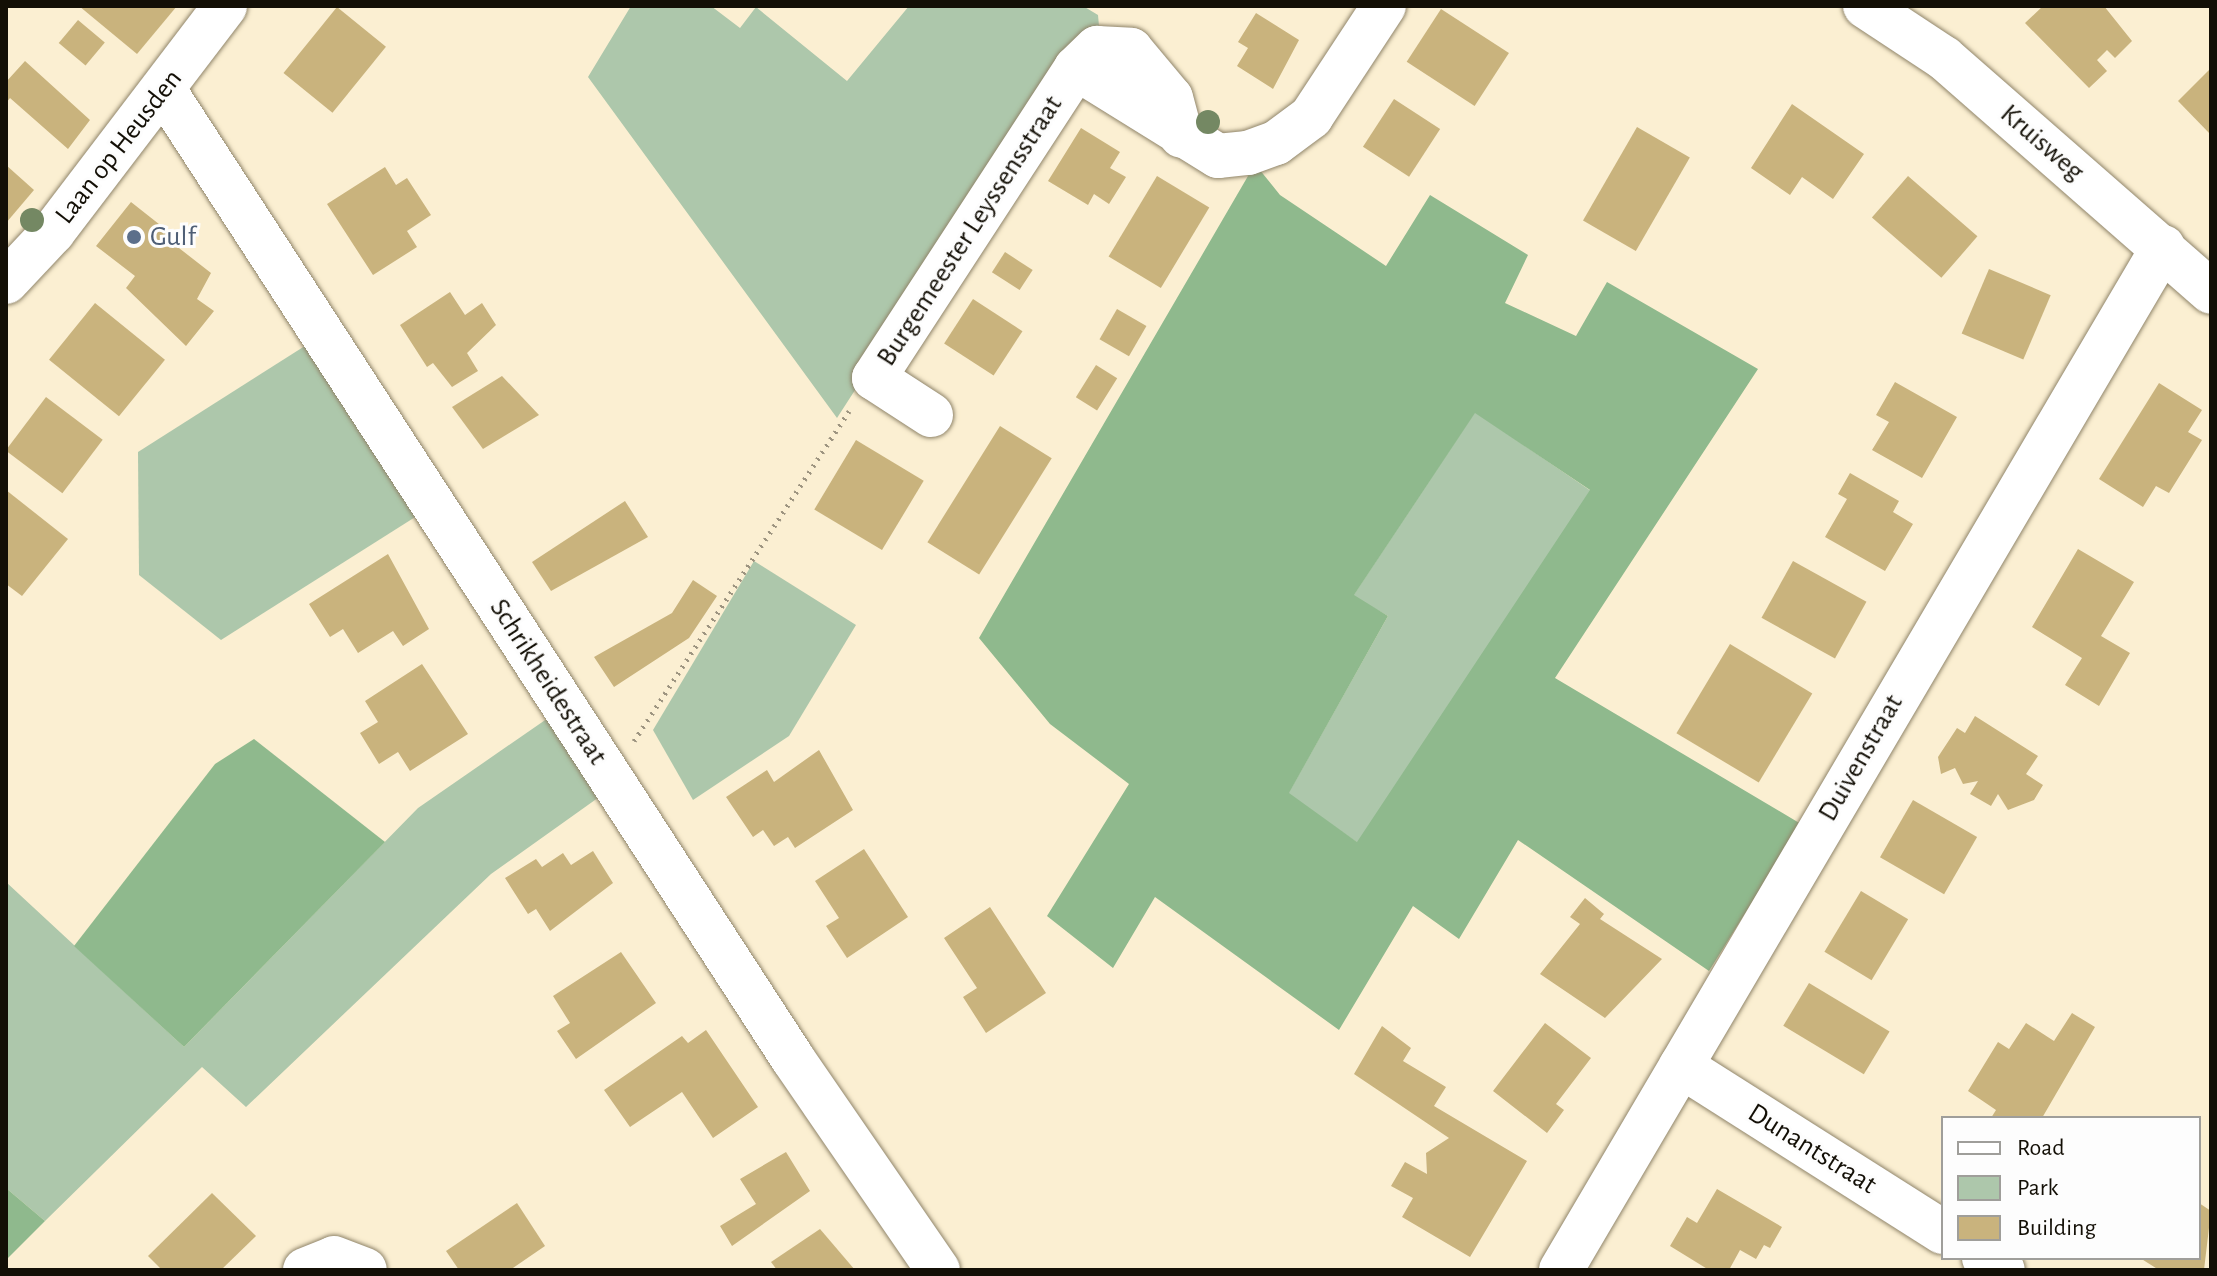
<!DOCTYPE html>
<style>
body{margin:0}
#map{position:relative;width:2217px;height:1276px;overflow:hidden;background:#fbefd2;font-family:"Alegreya Sans",sans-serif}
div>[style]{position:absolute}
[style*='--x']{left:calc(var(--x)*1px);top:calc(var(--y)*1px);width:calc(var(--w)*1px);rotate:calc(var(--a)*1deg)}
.green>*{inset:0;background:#adc7ab}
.forest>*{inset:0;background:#8fb98d}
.building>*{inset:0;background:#c9b37d;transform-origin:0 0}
.path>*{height:5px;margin-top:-2.5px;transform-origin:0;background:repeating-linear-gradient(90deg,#9d9480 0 2px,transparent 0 8px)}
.roads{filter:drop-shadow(0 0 2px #90856a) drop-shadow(0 0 2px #90856a)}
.minor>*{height:44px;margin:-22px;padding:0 22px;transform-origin:22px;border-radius:22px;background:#fff}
.trees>*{width:24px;height:24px;margin:-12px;border-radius:50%;background:#748863}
.dots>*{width:22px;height:22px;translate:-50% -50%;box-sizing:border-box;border:4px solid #fdfdfd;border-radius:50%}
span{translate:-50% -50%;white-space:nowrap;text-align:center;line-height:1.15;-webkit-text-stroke:6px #fdfdfd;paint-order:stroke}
.street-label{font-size:28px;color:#130f06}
.service-label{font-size:28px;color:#4e5e75}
.left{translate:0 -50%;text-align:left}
.frame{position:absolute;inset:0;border:8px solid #130f06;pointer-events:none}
.legend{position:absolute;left:1941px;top:1116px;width:260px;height:144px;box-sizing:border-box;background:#fdfdfd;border:2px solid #9f9e9a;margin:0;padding:10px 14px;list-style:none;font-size:24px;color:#130f06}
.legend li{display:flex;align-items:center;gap:16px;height:40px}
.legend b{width:40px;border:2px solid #9f9e9a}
</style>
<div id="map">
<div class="green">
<div style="clip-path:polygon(631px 6px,711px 6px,740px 28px,756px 7px,847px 81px,909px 6px,1083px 6px,1098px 15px,1099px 26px,1081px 40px,837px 418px,588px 77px)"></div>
<div style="clip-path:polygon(308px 344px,420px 514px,221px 640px,139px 575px,138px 452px)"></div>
<div style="clip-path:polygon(1475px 412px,1591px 491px,1358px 843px,1288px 794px,1388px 616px,1353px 596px)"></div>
<div style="clip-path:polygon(754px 561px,856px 625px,789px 736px,693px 800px,653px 730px)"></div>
<div style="clip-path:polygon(551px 716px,602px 795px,491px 874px,246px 1107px,202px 1067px,45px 1221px,6px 1188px,6px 882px,184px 1047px,418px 808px)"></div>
</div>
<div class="forest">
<div style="clip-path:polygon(evenodd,1255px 164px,1280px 195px,1386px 266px,1430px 195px,1528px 255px,1505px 303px,1576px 336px,1607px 282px,1758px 369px,1555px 678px,1801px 824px,1709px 971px,1518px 840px,1459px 939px,1413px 906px,1339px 1030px,1155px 897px,1113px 968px,1047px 916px,1129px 784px,1050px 724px,979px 638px,1255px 164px,1475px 413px,1590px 490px,1357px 842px,1289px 793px,1388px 616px,1354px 595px,1475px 413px)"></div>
<div style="clip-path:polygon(254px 739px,385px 842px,184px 1047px,74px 946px,215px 764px)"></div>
<div style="clip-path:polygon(6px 1188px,45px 1221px,6px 1260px)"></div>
</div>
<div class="building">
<div style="clip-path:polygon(79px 6px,177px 6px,137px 54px)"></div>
<div style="clip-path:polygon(2043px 6px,2104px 6px,2132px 41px,2115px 58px,2107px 50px,2097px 60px,2107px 71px,2089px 88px,2025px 23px)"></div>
<div style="left:337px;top:7px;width:63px;height:85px;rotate:39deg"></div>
<div style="left:1441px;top:9px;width:81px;height:63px;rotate:33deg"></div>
<div style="clip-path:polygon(1256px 13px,1299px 40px,1273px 89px,1237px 66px,1248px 48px,1238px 42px)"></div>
<div style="left:78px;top:20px;width:35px;height:30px;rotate:40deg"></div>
<div style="clip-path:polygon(25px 61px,90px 120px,68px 149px,10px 98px,6px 103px,6px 82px)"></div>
<div style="clip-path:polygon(2211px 68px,2211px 135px,2178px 101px)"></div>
<div style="left:1394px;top:99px;width:55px;height:57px;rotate:33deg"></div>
<div style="clip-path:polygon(1792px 104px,1864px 154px,1833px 199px,1802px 177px,1790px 195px,1751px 168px)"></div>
<div style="left:1637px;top:127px;width:61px;height:108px;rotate:30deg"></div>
<div style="clip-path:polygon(1081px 128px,1120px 152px,1110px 168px,1126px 177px,1109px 204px,1094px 194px,1088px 205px,1048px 181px)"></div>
<div style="clip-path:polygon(6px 165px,34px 190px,6px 223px)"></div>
<div style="clip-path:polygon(385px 167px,396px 185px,407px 178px,431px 215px,407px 231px,417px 247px,373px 275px,327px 204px)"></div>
<div style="left:1157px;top:176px;width:61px;height:94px;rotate:31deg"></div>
<div style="left:1908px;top:176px;width:92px;height:55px;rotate:41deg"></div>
<div style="clip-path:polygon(131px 202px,169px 232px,161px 242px,170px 241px,211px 273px,197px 299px,214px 311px,186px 346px,126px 288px,135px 276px,96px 246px)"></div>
<div style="left:1005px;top:252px;width:33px;height:24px;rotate:33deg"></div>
<div style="left:1989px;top:269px;width:67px;height:70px;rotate:23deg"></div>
<div style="clip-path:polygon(450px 292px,465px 315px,482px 303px,496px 325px,467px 353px,478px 371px,452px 387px,433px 363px,427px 367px,400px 325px)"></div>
<div style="left:973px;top:299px;width:59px;height:53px;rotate:33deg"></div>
<div style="left:95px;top:303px;width:90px;height:73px;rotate:39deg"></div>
<div style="left:1117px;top:309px;width:34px;height:35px;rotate:30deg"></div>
<div style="left:1096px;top:365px;width:25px;height:38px;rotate:32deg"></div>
<div style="clip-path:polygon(502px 376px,539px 415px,483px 449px,452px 407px)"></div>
<div style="clip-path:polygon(1895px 382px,1957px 417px,1922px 478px,1872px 450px,1889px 422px,1876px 415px)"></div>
<div style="clip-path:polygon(2159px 383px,2202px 410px,2188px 432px,2202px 440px,2169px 493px,2156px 486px,2143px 507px,2099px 479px)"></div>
<div style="left:46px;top:397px;width:71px;height:67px;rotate:37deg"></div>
<div style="left:1000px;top:426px;width:61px;height:137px;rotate:32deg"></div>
<div style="left:856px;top:440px;width:79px;height:81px;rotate:31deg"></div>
<div style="clip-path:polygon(1850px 473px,1899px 501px,1893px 512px,1913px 524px,1885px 571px,1825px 537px,1847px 499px,1838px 494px)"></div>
<div style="clip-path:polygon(6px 490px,68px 539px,22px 596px,6px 584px)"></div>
<div style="clip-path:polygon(625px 501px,648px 537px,551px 591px,532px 562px)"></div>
<div style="clip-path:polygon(2078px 549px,2134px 582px,2101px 636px,2130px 653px,2099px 706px,2065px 685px,2082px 658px,2032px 627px)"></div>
<div style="clip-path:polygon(388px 554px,429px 629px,403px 646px,393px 631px,358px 653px,343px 629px,330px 637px,309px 604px)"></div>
<div style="left:1793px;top:561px;width:84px;height:65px;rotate:29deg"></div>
<div style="clip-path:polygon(693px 580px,717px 596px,689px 638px,614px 687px,594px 657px,672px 613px)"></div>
<div style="left:1730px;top:644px;width:96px;height:104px;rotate:31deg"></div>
<div style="clip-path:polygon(422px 664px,468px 734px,410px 771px,398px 752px,379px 764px,360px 733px,378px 722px,365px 701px)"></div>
<div style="clip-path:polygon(1975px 716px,2038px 756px,2026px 774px,2043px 785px,2034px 800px,2008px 810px,1998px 794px,1991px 806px,1970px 794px,1978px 781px,1963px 784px,1955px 768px,1941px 774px,1938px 757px,1957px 728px,1965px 733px)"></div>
<div style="clip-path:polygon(819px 750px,853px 810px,795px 848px,788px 837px,774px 846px,763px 830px,753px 837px,726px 797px,767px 770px,774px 782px)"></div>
<div style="left:1913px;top:800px;width:74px;height:66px;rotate:30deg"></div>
<div style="clip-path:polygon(864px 849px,908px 917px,847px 958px,826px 926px,839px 918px,815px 881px)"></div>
<div style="clip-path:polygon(593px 851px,613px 883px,550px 931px,536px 909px,528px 914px,505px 878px,536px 859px,542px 867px,563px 853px,571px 865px)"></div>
<div style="left:1861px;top:891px;width:55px;height:71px;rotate:31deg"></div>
<div style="clip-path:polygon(1585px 898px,1604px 914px,1600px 919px,1662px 959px,1605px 1018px,1540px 974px,1580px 924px,1570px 917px)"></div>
<div style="clip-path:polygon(990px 907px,1046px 993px,986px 1033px,963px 997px,977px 988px,944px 938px)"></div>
<div style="clip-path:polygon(621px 952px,656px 1003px,576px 1059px,557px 1031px,570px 1023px,553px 996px)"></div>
<div style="left:1809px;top:983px;width:94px;height:50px;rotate:31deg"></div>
<div style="clip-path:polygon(2072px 1013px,2095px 1027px,2042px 1118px,1991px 1118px,1996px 1110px,1968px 1091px,1998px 1042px,2009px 1049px,2026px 1023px,2054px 1041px)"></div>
<div style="clip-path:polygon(1545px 1023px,1591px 1058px,1556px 1104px,1564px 1110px,1547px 1133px,1493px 1091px)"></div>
<div style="clip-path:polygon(1382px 1026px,1411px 1048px,1403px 1061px,1446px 1087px,1434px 1106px,1527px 1161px,1470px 1257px,1402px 1217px,1413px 1198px,1391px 1186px,1405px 1162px,1427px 1174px,1426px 1153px,1449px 1138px,1354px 1074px)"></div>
<div style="clip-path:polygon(706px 1030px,758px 1107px,713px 1138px,682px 1092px,630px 1127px,604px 1090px,682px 1036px,688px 1043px)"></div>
<div style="clip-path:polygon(786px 1152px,810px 1191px,732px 1246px,720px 1226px,756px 1204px,740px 1179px)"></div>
<div style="clip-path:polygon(1717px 1189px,1782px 1227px,1770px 1248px,1764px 1245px,1756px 1259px,1740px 1250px,1729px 1270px,1709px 1270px,1670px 1246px,1687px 1217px,1697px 1223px)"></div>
<div style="clip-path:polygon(212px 1193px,256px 1236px,221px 1270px,162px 1270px,148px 1256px)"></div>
<div style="clip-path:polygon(517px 1203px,545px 1246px,510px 1270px,459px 1270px,446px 1251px)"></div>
<div style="clip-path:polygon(2199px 1203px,2211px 1211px,2204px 1270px,2159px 1270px,2140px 1258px,2199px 1258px)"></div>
<div style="clip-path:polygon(820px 1229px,855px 1270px,777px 1270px,771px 1262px)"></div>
</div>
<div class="path">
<div style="--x:634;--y:741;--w:394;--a:-56.9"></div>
</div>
<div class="roads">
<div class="minor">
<div style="--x:1865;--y:6;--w:95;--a:33.4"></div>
<div style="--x:1944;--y:58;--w:355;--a:41.2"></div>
<div style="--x:1076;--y:68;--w:167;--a:31.8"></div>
<div style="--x:1218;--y:156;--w:30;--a:-6"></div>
<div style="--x:1248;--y:153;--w:30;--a:-20"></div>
<div style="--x:1276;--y:143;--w:44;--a:-36.6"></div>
<div style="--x:1311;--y:117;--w:133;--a:-56.7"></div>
<div style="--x:164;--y:90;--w:1155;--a:57.01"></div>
<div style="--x:793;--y:1059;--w:256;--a:55.5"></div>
<div style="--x:6;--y:282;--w:69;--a:-46.8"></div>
<div style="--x:53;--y:232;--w:284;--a:-52.7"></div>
<div style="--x:931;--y:415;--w:68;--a:-147"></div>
<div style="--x:874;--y:378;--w:370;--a:-56.9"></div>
<div style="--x:1076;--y:68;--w:29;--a:-44"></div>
<div style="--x:1097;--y:48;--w:34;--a:3"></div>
<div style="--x:1131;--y:50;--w:62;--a:50.2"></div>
<div style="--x:1171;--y:98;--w:39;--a:75"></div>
<div style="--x:1681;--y:1066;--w:310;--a:32.4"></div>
<div style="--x:1984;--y:1258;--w:22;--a:32"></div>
<div style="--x:305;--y:1270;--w:31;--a:-22"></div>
<div style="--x:334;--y:1258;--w:33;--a:21"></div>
<div style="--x:1561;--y:1270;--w:1187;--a:-59.52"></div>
</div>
</div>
<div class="trees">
<div style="left:1208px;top:122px"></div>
<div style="left:32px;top:220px"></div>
</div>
<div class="dots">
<div style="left:134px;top:237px;background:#5c6f8a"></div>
</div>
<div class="street-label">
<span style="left:2042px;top:143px;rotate:41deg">Kruisweg</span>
<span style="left:119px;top:147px;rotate:-52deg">Laan op Heusden</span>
<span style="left:970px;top:231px;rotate:-57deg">Burgemeester Leyssensstraat</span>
<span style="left:548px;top:682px;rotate:57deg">Schrikheidestraat</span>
<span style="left:1861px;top:758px;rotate:-60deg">Duivenstraat</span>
<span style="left:1812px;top:1149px;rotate:32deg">Dunantstraat</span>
</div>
<div class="service-label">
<span class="left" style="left:150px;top:237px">Gulf</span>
</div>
<div class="frame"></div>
<ul class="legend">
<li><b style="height:10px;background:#fff"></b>Road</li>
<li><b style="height:22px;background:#adc7ab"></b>Park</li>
<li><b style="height:22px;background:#c9b37d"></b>Building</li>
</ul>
</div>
